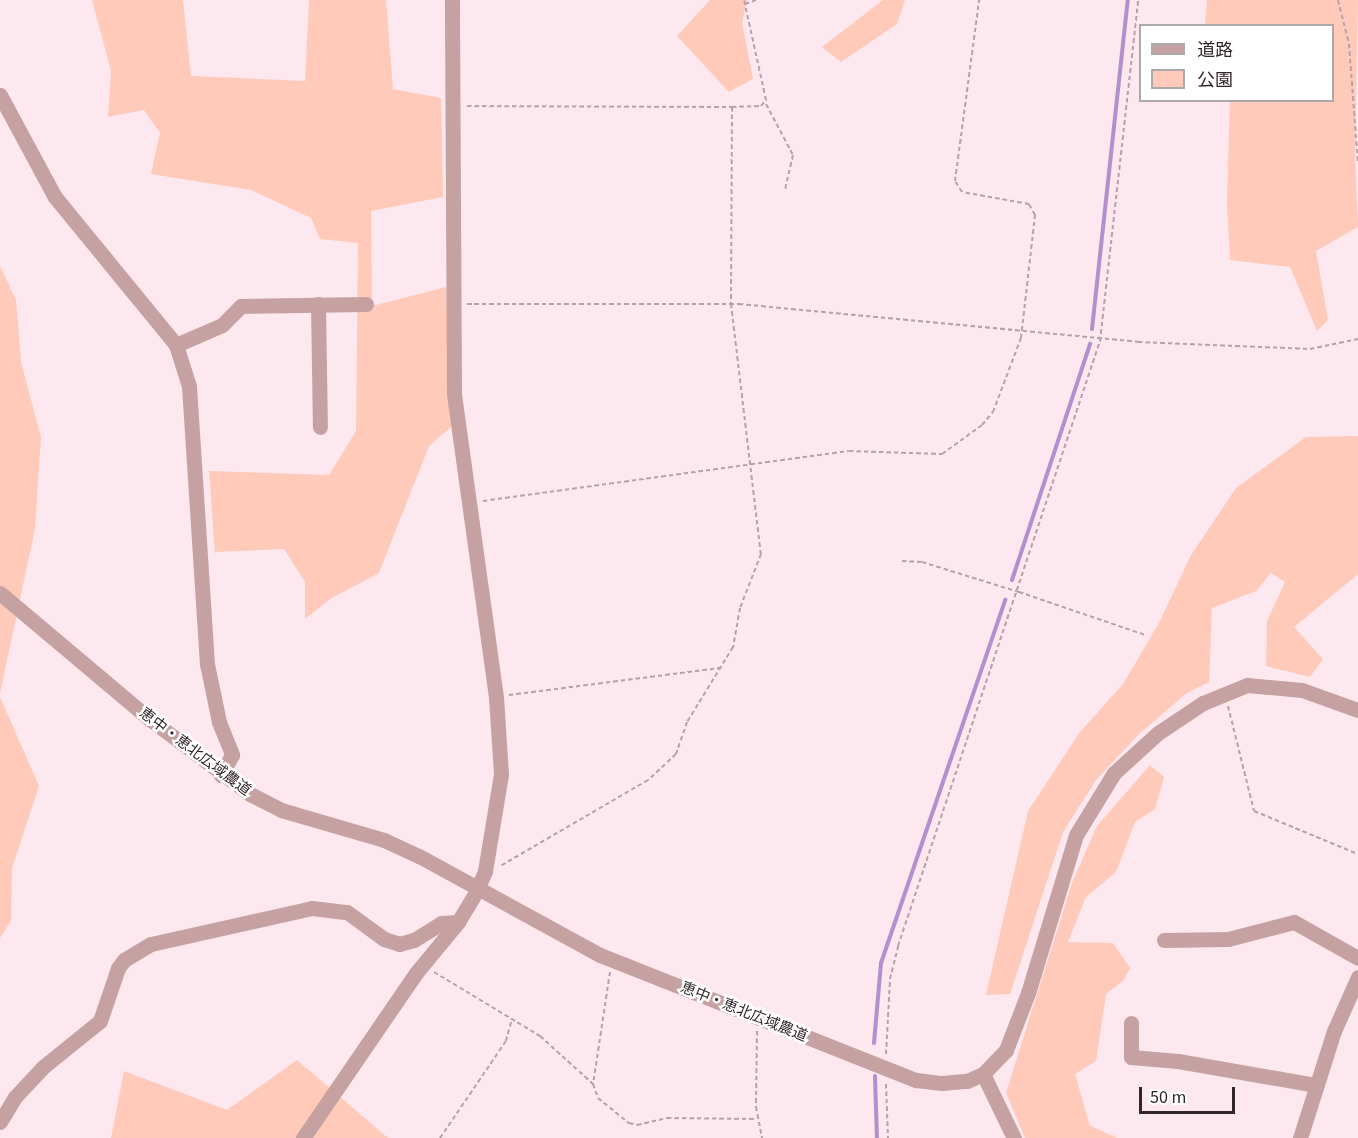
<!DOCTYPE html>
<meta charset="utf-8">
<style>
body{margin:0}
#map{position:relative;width:1358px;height:1138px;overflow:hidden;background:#fde8ef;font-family:"Source Sans 3","Noto Sans JP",sans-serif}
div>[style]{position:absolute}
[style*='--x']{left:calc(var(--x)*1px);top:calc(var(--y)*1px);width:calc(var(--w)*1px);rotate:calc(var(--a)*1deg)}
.green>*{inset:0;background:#ffcab9}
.stream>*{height:4px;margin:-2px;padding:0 2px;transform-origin:2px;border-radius:2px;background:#b390cd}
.path>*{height:2px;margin-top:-1px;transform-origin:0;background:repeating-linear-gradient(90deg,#b4a2a8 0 4.5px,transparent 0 7.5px)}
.minor>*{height:15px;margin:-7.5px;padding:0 7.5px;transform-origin:7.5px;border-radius:7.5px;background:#c5a1a2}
span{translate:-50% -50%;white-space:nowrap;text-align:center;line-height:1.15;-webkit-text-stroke:5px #fff;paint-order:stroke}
.street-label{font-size:15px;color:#32252a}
.legend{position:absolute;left:1139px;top:24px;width:195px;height:78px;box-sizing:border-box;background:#fff;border:2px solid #ada8aa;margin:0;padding:8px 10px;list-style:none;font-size:18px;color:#32252a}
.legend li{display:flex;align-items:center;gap:12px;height:30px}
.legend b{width:30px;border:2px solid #ada8aa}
.scale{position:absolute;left:1139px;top:1087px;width:96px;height:27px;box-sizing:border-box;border:3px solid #32252a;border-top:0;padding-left:8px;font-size:18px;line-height:21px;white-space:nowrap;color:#32252a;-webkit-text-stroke:4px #fff;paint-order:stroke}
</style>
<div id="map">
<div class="green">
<div style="clip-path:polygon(92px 0,183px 0,191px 76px,305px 81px,309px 0,386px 0,393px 89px,441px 98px,443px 197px,371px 211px,372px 306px,446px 287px,451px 427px,429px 446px,379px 573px,330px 599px,305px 619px,305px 582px,284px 549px,215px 552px,209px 471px,329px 475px,356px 431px,358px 243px,320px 239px,311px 218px,251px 190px,151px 174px,160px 133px,144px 110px,108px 117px,111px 71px)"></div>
<div style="clip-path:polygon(710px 0,747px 0,742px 23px,753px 79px,729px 92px,677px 36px)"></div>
<div style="clip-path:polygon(883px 0,905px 0,897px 24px,841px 62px,822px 47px)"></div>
<div style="clip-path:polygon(1207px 0,1358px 0,1355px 154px,1358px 227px,1316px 251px,1328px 320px,1317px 331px,1290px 267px,1230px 260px,1227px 202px,1230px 101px,1332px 100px,1332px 26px,1205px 25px)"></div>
<div style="clip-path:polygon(0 266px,16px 300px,21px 362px,41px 437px,35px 529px,0 693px)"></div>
<div style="clip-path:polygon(1358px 436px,1358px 574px,1294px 627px,1323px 659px,1310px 677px,1266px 666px,1267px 621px,1285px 582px,1271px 573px,1256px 591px,1212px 608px,1209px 682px,1187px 693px,1139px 734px,1096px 780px,1063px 832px,1010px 994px,986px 995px,1028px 811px,1080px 732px,1123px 684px,1159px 623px,1191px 555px,1236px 488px,1306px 437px)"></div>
<div style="clip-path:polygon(0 697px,39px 786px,12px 868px,11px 921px,0 938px)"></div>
<div style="clip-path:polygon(1150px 765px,1164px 777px,1155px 809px,1135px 822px,1116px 872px,1086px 897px,1068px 942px,1113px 943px,1130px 968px,1124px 980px,1106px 994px,1096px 1061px,1075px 1074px,1090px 1126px,1118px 1138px,1025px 1138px,1006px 1093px,1072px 883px,1097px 826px)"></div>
<div style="clip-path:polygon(297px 1060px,388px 1138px,111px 1138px,124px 1071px,227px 1110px)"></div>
</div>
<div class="stream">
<div style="--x:1092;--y:329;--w:331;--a:-83.8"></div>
<div style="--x:1012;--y:580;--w:249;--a:-71.7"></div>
<div style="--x:874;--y:1043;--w:80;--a:-85"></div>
<div style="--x:881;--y:963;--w:384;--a:-71.1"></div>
<div style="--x:875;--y:1076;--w:62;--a:88.2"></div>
</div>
<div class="path">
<div style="--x:1338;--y:0;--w:45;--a:76"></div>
<div style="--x:1349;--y:44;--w:120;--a:85.7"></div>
<div style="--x:745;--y:4;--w:12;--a:-20"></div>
<div style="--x:766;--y:104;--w:58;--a:62.1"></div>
<div style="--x:793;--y:155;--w:35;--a:103"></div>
<div style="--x:467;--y:106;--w:265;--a:0.2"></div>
<div style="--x:732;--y:107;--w:197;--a:90.3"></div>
<div style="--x:731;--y:304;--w:252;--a:83.2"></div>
<div style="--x:761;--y:554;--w:58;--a:111.3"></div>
<div style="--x:740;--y:608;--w:40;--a:100"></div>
<div style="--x:733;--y:647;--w:88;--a:121.5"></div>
<div style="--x:687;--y:722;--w:34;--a:109"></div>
<div style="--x:676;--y:754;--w:38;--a:137"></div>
<div style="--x:648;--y:780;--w:171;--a:149.8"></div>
<div style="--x:732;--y:107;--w:29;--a:-2"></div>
<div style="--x:761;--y:106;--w:8;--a:-50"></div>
<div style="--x:766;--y:100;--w:102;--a:-102.4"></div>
<div style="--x:467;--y:304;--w:272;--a:0"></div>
<div style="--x:739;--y:304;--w:401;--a:5.4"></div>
<div style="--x:1138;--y:342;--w:172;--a:2.3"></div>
<div style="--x:1310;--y:349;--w:49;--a:-11.8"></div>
<div style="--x:483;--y:501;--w:369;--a:-7.8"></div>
<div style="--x:849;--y:451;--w:93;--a:1.8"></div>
<div style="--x:942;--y:454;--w:49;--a:-35.9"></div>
<div style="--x:982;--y:425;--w:17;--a:-50"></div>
<div style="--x:993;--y:412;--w:79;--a:-69.3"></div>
<div style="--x:1021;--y:338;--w:124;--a:-83.5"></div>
<div style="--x:1035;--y:215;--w:13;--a:-119"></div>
<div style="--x:1029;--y:204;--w:68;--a:-169.8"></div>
<div style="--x:962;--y:192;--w:13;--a:-122"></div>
<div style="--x:955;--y:181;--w:183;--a:-82.4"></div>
<div style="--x:902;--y:561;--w:20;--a:3"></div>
<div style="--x:922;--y:562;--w:102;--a:17.2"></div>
<div style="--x:1019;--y:592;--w:133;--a:18.8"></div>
<div style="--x:509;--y:695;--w:214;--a:-7.3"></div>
<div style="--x:1228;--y:706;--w:108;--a:76.1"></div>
<div style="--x:1254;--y:811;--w:113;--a:22.5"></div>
<div style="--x:434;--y:972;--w:124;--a:31.1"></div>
<div style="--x:540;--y:1036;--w:72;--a:42.2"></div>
<div style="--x:610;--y:972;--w:113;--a:98.6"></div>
<div style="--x:593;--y:1084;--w:15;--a:70"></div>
<div style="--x:598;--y:1098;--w:40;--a:39"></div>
<div style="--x:629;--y:1123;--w:8;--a:14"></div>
<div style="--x:637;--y:1125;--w:31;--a:-13"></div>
<div style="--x:667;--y:1118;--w:90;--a:0.6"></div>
<div style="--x:757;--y:1031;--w:76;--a:90.8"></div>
<div style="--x:756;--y:1107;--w:32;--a:79"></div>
<div style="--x:886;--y:1054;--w:75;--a:-86.9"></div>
<div style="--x:890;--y:979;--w:34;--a:-76"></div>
<div style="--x:898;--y:946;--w:638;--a:-71.54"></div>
<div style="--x:1100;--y:341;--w:343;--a:-83.6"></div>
<div style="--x:886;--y:1084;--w:54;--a:87.9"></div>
<div style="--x:440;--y:1138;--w:117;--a:-55.8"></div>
<div style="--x:506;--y:1041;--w:23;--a:-75"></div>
</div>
<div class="minor">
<div style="--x:0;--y:95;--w:116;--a:61.7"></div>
<div style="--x:55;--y:197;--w:191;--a:50.7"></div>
<div style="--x:176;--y:345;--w:43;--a:72.4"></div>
<div style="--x:189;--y:386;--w:279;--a:86.3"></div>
<div style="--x:207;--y:664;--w:59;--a:78.3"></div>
<div style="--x:219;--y:722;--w:35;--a:68"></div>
<div style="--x:232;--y:755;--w:23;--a:119"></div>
<div style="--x:318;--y:304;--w:123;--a:89.1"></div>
<div style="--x:176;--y:345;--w:50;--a:-23.5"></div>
<div style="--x:222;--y:325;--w:27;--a:-45"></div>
<div style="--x:241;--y:306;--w:125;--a:-0.9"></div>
<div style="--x:0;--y:593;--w:197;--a:40.1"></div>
<div style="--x:151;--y:720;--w:124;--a:36.8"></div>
<div style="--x:250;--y:794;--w:35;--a:27"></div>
<div style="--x:281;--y:810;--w:107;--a:16.2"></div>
<div style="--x:384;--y:840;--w:38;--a:25"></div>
<div style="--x:419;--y:856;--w:206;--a:28.7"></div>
<div style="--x:600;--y:955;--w:340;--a:21.6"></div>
<div style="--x:916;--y:1080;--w:26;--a:7"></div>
<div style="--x:942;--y:1083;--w:25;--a:-5"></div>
<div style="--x:967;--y:1081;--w:17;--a:-24"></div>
<div style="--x:983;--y:1074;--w:33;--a:-46"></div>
<div style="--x:1006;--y:1050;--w:61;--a:-68.9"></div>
<div style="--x:1028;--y:993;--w:165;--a:-73.1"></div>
<div style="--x:1076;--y:835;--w:73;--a:-58.5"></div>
<div style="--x:1114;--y:773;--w:59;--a:-42.3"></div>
<div style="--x:1158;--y:733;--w:54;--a:-33.7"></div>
<div style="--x:1203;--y:703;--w:48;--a:-22.2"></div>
<div style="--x:1247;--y:685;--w:55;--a:5.2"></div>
<div style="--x:1302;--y:690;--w:59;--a:19.7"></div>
<div style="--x:1164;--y:940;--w:64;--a:-0.9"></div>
<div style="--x:1228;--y:939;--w:68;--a:-14.4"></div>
<div style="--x:1294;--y:922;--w:73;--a:29.4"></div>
<div style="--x:1131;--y:1023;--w:34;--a:90"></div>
<div style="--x:1131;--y:1057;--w:47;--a:4.9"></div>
<div style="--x:1178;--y:1061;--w:139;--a:9.9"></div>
<div style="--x:983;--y:1074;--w:71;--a:64.2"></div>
<div style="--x:0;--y:1122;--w:29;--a:-59"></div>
<div style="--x:15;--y:1097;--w:41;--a:-47"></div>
<div style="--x:43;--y:1067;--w:73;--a:-38.9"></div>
<div style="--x:100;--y:1021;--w:56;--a:-71.2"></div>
<div style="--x:118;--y:968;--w:10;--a:-53"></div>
<div style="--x:124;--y:960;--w:31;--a:-31"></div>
<div style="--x:151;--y:944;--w:165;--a:-12.6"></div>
<div style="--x:312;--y:908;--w:35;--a:7"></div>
<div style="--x:347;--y:912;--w:46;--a:36.1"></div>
<div style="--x:384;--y:939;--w:16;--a:18"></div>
<div style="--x:399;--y:944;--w:16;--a:-15"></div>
<div style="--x:414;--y:940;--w:32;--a:-32"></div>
<div style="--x:441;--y:923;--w:17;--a:-3"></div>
<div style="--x:303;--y:1138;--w:200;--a:-55.6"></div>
<div style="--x:416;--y:973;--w:66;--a:-50.5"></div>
<div style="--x:458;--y:922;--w:37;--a:-59"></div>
<div style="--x:477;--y:890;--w:21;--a:-67"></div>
<div style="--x:485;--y:871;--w:98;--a:-80.6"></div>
<div style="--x:501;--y:774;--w:77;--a:-93.7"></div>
<div style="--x:496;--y:697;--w:307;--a:-97.9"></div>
<div style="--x:454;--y:393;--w:393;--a:-90.3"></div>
<div style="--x:1300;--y:1138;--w:112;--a:-72.4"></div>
<div style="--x:1334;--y:1031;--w:59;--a:-66"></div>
</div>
<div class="street-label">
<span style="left:195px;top:752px;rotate:37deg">恵中・恵北広域農道</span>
<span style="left:744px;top:1012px;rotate:22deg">恵中・恵北広域農道</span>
</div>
<ul class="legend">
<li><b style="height:8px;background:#c5a1a2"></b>道路</li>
<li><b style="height:16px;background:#ffcab9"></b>公園</li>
</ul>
<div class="scale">50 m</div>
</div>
